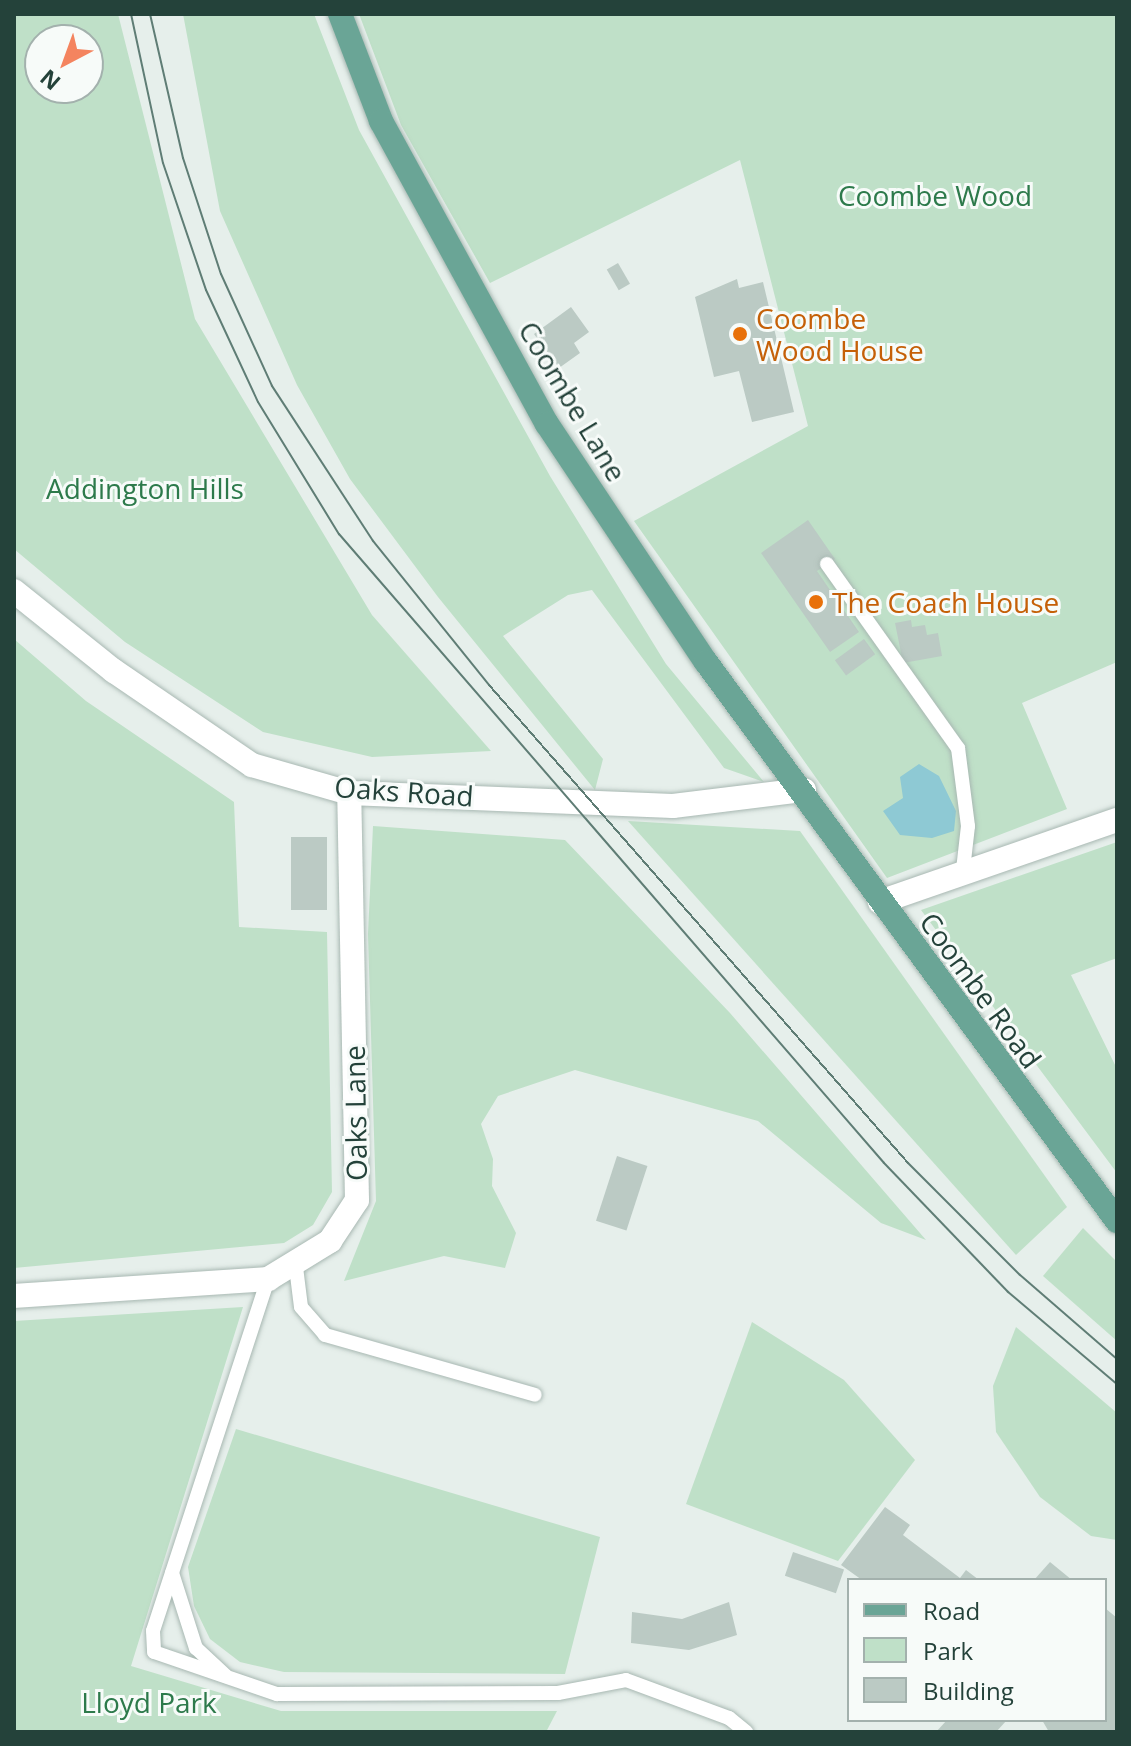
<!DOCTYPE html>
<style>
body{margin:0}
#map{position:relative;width:1131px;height:1746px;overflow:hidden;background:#e6efeb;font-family:"Open Sans",sans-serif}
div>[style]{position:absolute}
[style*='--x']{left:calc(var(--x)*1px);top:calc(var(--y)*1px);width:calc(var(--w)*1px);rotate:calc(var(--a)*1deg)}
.green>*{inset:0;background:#bfe0c8}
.water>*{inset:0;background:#8ec9d4}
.building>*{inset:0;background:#bbcac4;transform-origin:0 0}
.roads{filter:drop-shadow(0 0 2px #a8b8b2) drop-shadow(0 0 2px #a8b8b2)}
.service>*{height:14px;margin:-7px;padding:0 7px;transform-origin:7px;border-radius:7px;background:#fff}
.minor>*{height:24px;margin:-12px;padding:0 12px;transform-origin:12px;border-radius:12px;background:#fff}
.tertiary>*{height:24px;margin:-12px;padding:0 12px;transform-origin:12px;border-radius:12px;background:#fff}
.primary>*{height:24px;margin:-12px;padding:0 12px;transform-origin:12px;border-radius:12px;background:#6aa596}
.tram>*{height:2px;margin:-1px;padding:0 1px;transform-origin:1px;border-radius:1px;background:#5f7d75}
.dots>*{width:22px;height:22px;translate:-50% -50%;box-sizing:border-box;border:4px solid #f7fbf9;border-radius:50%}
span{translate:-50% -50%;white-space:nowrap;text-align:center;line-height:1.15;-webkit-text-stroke:6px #f7fbf9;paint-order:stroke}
.park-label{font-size:28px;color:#2d7a4b}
.food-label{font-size:28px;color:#c56008}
.left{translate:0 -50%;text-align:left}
.street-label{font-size:28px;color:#24423a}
.frame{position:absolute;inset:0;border:16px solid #24423a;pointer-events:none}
.legend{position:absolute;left:847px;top:1578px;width:260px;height:144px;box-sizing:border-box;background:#f7fbf9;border:2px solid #a3b1ad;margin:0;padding:10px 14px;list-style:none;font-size:24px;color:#24423a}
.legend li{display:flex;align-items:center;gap:16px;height:40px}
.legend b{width:40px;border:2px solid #a3b1ad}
.north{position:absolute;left:24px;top:24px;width:80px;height:80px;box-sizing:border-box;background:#f7fbf9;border:2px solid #a3b1ad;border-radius:50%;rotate:221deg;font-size:22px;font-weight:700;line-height:32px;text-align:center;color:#24423a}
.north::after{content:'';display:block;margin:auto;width:28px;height:36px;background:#f4845f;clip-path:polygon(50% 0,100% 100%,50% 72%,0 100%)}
</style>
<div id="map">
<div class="green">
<div style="clip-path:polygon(evenodd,14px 14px,118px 14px,195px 319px,372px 615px,491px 751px,372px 757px,263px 732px,125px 642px,14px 549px,14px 14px,40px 40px,88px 40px,88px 88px,40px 88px,40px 40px)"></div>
<div style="clip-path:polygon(183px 14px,314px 14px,359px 130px,550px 476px,666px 664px,764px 782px,724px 768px,592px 590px,568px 595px,503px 636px,603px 759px,595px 790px,438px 597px,350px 479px,297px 385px,220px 211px)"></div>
<div style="clip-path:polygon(359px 14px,1117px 14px,1117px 662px,1022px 703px,1067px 809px,887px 878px,634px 521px,808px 426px,740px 160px,490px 283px,401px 125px)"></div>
<div style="clip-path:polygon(14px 639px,86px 701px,234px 802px,239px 927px,327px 932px,332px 1192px,313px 1225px,284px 1243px,14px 1268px)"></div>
<div style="clip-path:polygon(628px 821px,800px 831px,1067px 1207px,1016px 1255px)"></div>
<div style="clip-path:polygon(373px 826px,565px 840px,730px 1013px,926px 1240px,881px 1223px,758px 1121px,575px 1070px,498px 1096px,481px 1124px,493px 1159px,492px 1186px,516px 1233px,505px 1268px,444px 1256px,344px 1281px,376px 1201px,368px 934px)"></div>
<div style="clip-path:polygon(1117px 842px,1117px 958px,1071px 975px,1117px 1069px,1117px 1173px,921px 910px)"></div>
<div style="clip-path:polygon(1083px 1228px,1117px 1262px,1117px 1341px,1043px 1276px)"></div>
<div style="clip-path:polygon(243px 1307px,131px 1666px,281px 1711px,557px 1711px,546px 1732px,14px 1732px,14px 1321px)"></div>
<div style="clip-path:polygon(752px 1322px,844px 1380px,915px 1460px,838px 1561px,686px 1504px)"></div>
<div style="clip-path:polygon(1016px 1327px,1117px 1413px,1117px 1540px,1091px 1536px,1040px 1497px,996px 1432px,993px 1386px)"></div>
<div style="clip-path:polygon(236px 1429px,600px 1537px,565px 1674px,284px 1672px,240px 1662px,210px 1639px,194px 1606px,188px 1567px)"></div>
</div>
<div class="water">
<div style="clip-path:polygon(919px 764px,939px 776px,956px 811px,954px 831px,932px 838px,900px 835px,883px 811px,903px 798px,900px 777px)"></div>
</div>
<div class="building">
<div style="left:618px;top:263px;width:24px;height:13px;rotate:60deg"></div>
<div style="clip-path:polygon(737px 279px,739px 288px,763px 282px,794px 412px,752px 422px,739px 371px,714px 377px,695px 297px)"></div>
<div style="clip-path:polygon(571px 307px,589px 332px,574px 343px,580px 353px,559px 368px,534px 334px)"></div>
<div style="clip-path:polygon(808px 520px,835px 559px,817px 571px,859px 632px,830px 652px,761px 553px)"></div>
<div style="clip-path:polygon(911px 620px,912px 627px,925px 625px,927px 635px,938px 633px,942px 656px,903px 663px,895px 623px)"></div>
<div style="left:864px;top:639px;width:19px;height:36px;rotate:54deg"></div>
<div style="left:291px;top:837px;width:36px;height:73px"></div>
<div style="left:617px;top:1156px;width:32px;height:68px;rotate:18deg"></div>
<div style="clip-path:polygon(885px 1507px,910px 1525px,903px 1535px,960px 1578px,966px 1570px,979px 1580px,862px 1580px,841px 1565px)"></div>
<div style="left:793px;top:1552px;width:54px;height:25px;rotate:19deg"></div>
<div style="clip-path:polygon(1050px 1562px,1072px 1580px,1034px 1580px)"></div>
<div style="clip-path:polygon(729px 1602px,737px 1635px,689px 1650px,631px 1643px,632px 1612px,682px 1619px)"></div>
<div style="clip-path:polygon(1105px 1608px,1117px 1618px,1117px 1732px,1049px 1732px,1042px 1720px,1105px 1720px)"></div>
<div style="clip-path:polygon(947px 1720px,1007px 1720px,996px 1732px,936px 1732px)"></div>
</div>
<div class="roads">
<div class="service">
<div style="--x:827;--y:564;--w:226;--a:54.6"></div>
<div style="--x:958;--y:748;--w:79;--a:82.7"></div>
<div style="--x:968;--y:826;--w:44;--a:96.5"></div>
<div style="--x:296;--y:1267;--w:40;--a:82.9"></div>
<div style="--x:301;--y:1307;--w:37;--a:49"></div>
<div style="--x:325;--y:1335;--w:218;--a:15.9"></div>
<div style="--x:268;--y:1279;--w:370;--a:108.1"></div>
<div style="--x:153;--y:1631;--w:21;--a:87"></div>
<div style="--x:154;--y:1652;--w:130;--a:18.9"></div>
<div style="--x:277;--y:1694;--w:281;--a:-0.2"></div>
<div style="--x:558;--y:1693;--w:69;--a:-10.8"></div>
<div style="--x:626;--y:1680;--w:110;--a:20.3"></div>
<div style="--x:729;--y:1718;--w:22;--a:39"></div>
<div style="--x:172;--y:1573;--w:79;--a:72.3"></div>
<div style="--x:196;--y:1648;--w:40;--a:43"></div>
</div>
<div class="minor">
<div style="--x:880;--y:902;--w:251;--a:-19.1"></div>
<div style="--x:14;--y:1296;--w:255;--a:-3.8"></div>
<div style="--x:268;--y:1279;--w:73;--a:-31.5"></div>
<div style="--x:330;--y:1241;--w:49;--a:-56.6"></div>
<div style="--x:357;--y:1200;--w:407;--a:-91.1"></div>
</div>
<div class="tertiary">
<div style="--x:14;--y:591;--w:128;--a:38.7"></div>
<div style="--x:114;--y:671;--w:167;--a:34.3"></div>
<div style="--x:252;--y:765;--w:101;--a:16.1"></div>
<div style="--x:349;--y:793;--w:324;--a:2.3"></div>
<div style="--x:673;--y:806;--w:132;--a:-7"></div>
</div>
<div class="primary">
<div style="--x:340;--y:14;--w:115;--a:69"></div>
<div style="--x:381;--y:121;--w:345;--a:61.3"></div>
<div style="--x:547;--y:424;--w:286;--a:56.3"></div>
<div style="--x:706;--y:662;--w:694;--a:53.68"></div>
</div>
</div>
<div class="tram">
<div style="--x:131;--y:14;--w:152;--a:77.9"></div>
<div style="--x:163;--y:163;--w:134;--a:71.3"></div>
<div style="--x:206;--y:290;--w:123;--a:65.1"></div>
<div style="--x:258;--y:402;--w:155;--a:58.5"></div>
<div style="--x:339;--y:534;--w:832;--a:49.09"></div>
<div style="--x:884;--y:1163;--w:179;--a:46.1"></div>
<div style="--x:1008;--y:1292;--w:143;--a:40.2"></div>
<div style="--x:150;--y:14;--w:148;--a:77.1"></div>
<div style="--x:183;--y:158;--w:122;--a:71.9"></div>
<div style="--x:221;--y:274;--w:123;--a:65.5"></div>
<div style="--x:272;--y:386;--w:185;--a:56.9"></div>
<div style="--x:373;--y:541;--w:185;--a:51.1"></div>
<div style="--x:489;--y:685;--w:636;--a:48.76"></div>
<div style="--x:908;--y:1163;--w:158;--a:45"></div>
<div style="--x:1020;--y:1275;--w:128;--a:40.9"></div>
</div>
<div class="dots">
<div style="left:740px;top:334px;background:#e8710a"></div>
<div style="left:816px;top:602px;background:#e8710a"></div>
</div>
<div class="park-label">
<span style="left:935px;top:195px">Coombe Wood</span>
<span style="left:145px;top:488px">Addington Hills</span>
<span style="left:149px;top:1702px">Lloyd Park</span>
</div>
<div class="food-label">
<span class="left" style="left:756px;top:334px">Coombe<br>Wood House</span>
<span class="left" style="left:832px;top:602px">The Coach House</span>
</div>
<div class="street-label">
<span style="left:573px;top:401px;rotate:59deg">Coombe Lane</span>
<span style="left:404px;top:791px;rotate:4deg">Oaks Road</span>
<span style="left:981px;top:990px;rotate:54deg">Coombe Road</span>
<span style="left:355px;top:1113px;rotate:-91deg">Oaks Lane</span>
</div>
<div class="frame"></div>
<ul class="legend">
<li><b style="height:10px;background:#6aa596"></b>Road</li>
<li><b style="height:22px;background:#bfe0c8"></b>Park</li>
<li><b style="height:22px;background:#bbcac4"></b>Building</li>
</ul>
<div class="north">N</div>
</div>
